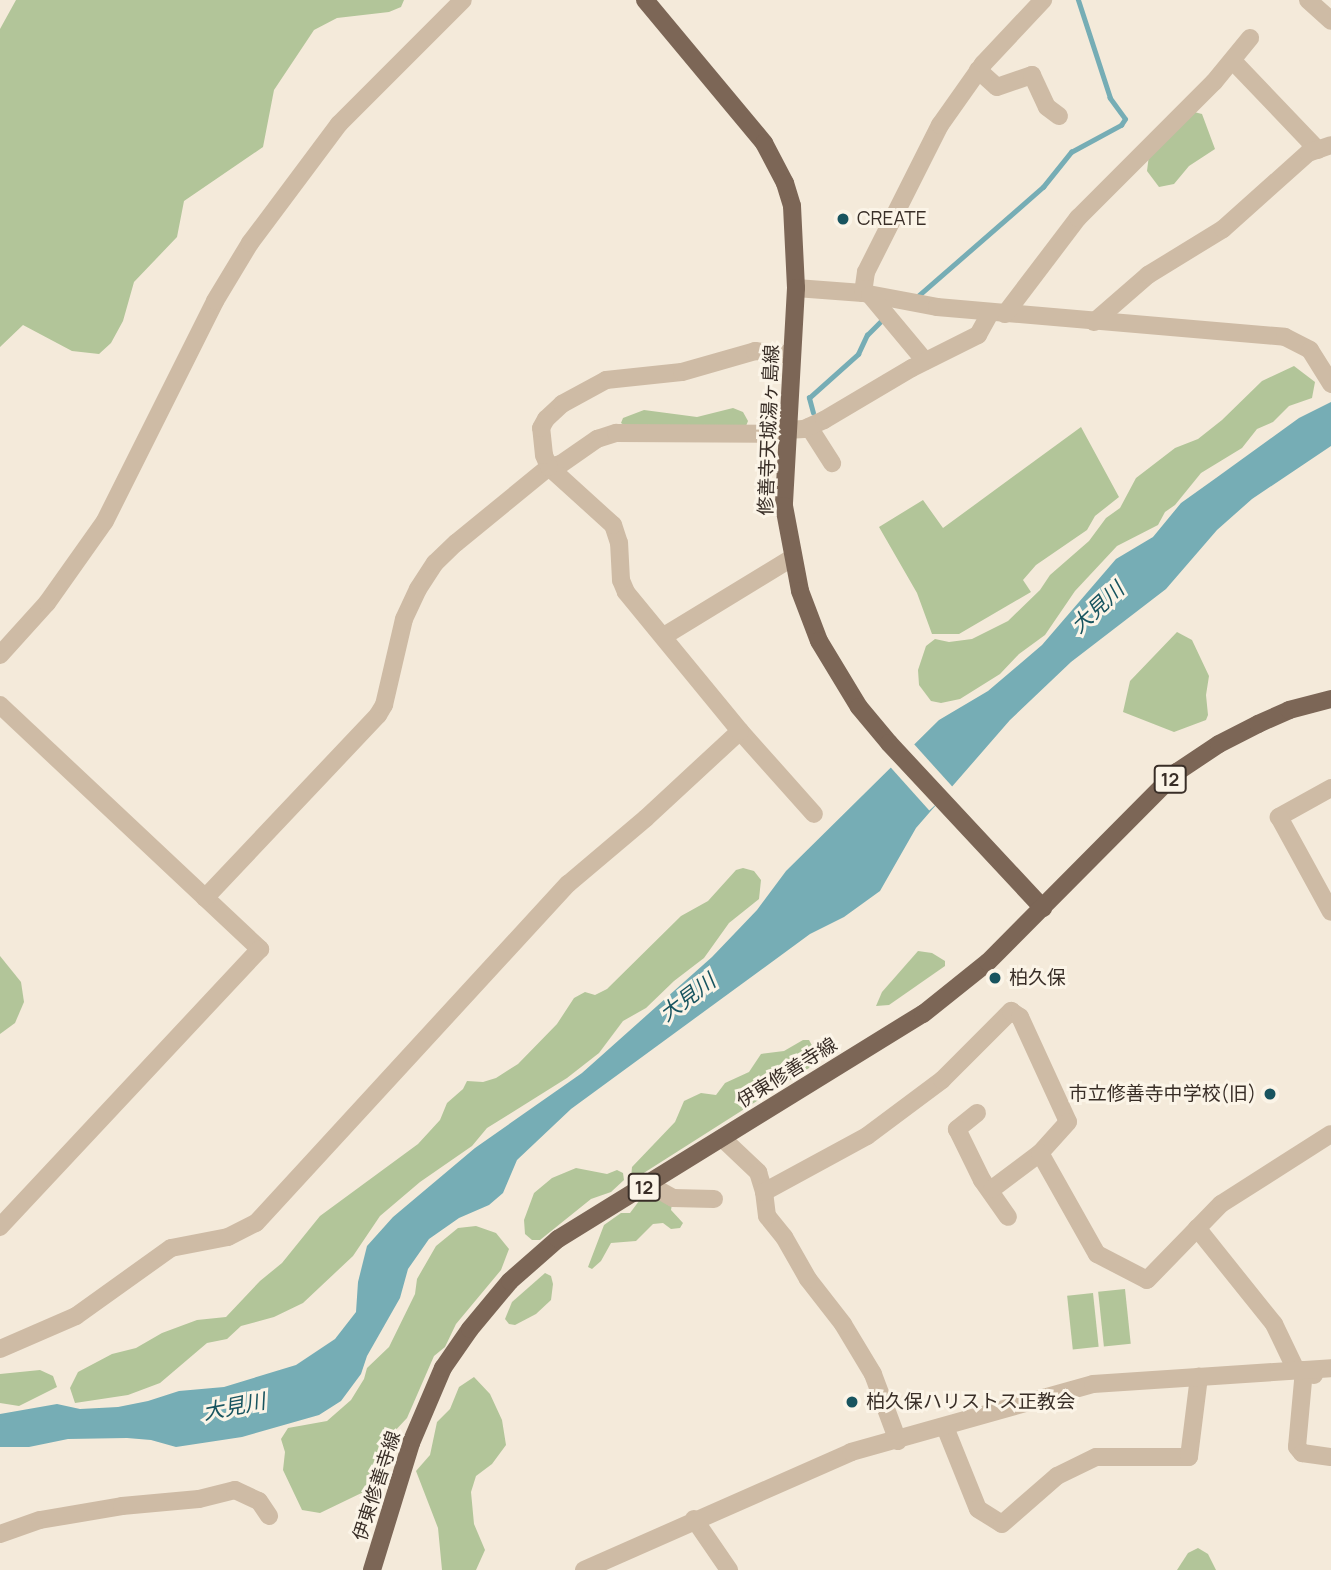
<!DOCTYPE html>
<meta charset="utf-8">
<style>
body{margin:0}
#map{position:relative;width:1331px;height:1570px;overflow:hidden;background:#f4eada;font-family:Manrope,"Noto Sans JP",sans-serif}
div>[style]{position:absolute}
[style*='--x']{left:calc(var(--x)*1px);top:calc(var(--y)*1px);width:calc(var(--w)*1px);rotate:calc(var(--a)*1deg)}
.green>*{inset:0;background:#b2c599;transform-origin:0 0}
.water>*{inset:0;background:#76adb5}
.pier>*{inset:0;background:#f4eada;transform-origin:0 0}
.stream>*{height:4.5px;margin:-2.25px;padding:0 2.25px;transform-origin:2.25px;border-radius:2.25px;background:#76adb5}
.minor>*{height:18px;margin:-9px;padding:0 9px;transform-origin:9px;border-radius:9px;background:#cebba5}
.major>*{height:18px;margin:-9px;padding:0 9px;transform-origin:9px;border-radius:9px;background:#7c6656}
.dots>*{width:19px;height:19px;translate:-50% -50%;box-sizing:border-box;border:4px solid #fbf4e7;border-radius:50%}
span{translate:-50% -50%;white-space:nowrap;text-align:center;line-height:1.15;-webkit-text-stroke:6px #fbf4e7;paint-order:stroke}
.shield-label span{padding:2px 5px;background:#fbf4e7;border:2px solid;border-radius:5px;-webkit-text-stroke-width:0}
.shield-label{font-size:18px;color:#392e27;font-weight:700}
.poi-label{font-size:19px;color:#392e27}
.left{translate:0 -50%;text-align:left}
.right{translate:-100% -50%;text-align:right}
.street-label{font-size:19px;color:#392e27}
.water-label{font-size:21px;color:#18545f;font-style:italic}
</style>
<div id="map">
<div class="green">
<div style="clip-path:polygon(16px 0,404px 0,401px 7px,389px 12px,337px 18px,314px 30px,274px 90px,263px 147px,184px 201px,177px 237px,134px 282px,123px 321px,111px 343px,99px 354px,72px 351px,23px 325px,0 347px,0 29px)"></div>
<div style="clip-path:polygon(1194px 112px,1202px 114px,1215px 149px,1189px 166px,1174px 184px,1159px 187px,1147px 171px,1149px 155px)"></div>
<div style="clip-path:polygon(1294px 366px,1315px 382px,1312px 398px,1289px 406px,1273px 422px,1257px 429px,1242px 448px,1201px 473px,1175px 505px,1165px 512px,1158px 525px,1117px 546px,1075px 591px,1045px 635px,1019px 654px,1000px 674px,960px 699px,941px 703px,931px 701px,919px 685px,918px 670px,926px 646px,935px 639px,949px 642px,972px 639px,1008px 621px,1040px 590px,1050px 575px,1089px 541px,1106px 518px,1120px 508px,1136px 478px,1175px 448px,1198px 439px,1222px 420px,1262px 381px)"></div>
<div style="clip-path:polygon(733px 408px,743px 412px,748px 421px,746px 426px,627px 427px,621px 423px,623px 418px,644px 410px,697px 417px)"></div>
<div style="clip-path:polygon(1081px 427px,1119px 497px,1095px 516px,1087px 530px,1036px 565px,1023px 580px,1031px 592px,959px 634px,932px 634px,917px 593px,879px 527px,923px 500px,943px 528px)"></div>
<div style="clip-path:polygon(1177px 632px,1192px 640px,1209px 676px,1206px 695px,1208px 715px,1206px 720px,1174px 732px,1123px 712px,1130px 681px)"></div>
<div style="clip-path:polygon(743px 868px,754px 871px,761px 880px,759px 899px,729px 923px,704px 958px,674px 981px,646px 1008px,623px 1021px,599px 1053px,567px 1078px,487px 1128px,472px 1146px,420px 1182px,380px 1216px,353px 1256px,303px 1303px,274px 1317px,241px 1326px,227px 1339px,207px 1343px,160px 1383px,128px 1395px,75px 1403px,70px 1388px,78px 1372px,112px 1354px,136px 1348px,162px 1333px,197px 1320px,226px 1317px,260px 1281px,282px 1263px,320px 1216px,418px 1144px,440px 1120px,447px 1103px,463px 1089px,467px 1081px,483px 1082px,496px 1078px,518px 1064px,557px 1024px,574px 998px,585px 992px,595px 995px,607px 989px,681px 916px,708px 901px,736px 870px)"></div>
<div style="clip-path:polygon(918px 951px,932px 953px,945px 961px,945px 966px,889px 1005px,876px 1006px,882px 992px)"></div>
<div style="clip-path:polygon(0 956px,21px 982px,24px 1002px,15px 1023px,0 1034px)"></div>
<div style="clip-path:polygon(803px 1040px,809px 1040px,816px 1053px,809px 1068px,639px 1176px,631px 1178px,632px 1167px,675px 1122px,684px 1101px,701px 1093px,716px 1095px,725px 1083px,749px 1072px,761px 1054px,784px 1051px)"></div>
<div style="clip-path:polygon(576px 1168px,607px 1174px,617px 1170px,623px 1173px,624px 1180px,611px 1192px,591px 1199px,540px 1240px,532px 1240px,525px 1234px,524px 1220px,534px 1193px,552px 1178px)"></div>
<div style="clip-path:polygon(650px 1194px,672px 1204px,671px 1210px,683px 1223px,680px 1228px,671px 1229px,663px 1223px,653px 1224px,636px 1241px,611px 1243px,601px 1261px,592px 1269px,588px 1267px,604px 1225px,621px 1213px,630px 1213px,642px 1197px)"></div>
<div style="clip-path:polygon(476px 1226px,496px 1233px,509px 1249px,501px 1270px,456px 1324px,445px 1347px,434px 1356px,407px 1418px,392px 1434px,386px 1471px,376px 1486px,320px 1513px,302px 1510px,283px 1470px,285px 1452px,281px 1439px,288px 1428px,327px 1421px,351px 1400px,364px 1379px,367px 1368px,389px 1347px,415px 1294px,417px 1279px,436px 1246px,458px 1228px)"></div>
<div style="clip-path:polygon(545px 1273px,551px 1276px,553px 1284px,551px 1300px,536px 1314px,515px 1325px,509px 1324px,505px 1319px,512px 1302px)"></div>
<div style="left:1125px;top:1289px;width:55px;height:27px;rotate:84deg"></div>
<div style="left:1093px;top:1293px;width:54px;height:26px;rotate:84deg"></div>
<div style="clip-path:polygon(40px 1370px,53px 1376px,57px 1387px,19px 1406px,0 1403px,0 1374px)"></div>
<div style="clip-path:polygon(474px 1377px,490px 1394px,502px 1420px,506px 1445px,492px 1464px,476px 1476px,471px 1492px,474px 1524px,485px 1550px,476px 1570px,442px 1570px,438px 1528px,416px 1471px,430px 1455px,437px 1422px,450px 1409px,459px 1387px)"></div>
<div style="clip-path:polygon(1198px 1548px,1208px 1554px,1216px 1570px,1177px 1570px,1188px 1553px)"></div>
</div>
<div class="water">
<div style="clip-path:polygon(1331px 402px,1331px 446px,1252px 499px,1217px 530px,1166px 589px,1071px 662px,1010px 720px,916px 828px,880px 891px,844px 917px,810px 934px,571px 1109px,517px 1160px,503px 1193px,489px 1205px,459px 1218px,429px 1239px,408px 1269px,400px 1298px,367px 1356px,361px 1374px,341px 1401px,319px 1415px,242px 1437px,176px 1447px,151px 1440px,127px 1438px,68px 1439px,29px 1447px,0 1447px,0 1414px,57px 1404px,80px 1409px,118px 1407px,148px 1401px,179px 1391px,224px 1387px,296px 1365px,335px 1339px,356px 1312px,358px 1282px,367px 1246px,393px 1217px,475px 1148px,582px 1073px,712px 957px,757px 910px,786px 871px,939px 720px,988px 691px,1042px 645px,1116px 559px,1153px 537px,1181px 503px,1216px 478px,1299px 418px)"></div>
</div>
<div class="pier">
<div style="left:913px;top:743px;width:61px;height:33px;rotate:48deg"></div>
</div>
<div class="stream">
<div style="--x:918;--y:296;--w:166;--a:-41.1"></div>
<div style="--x:1043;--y:187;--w:45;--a:-51.3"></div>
<div style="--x:1071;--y:152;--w:57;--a:-28.4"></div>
<div style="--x:1121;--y:125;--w:7;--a:-56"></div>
<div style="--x:1125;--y:119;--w:26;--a:-126"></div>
<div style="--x:1110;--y:98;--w:103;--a:-108.1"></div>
<div style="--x:813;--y:413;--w:16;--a:-105"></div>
<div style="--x:809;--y:398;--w:66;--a:-41.9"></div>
<div style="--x:858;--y:354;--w:21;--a:-65"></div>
<div style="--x:867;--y:335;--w:21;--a:-45"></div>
</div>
<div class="minor">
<div style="--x:1308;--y:0;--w:31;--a:42"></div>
<div style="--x:1233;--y:61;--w:123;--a:46.3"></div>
<div style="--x:978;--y:70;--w:25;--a:42"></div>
<div style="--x:997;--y:87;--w:37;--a:-19"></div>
<div style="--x:1032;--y:75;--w:35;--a:65"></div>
<div style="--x:1047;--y:107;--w:15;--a:37"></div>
<div style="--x:796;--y:288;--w:67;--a:4.3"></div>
<div style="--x:863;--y:293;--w:75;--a:10.7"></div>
<div style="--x:937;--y:307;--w:349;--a:4.9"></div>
<div style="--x:1285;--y:337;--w:28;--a:27"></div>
<div style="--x:1310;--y:350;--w:40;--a:58"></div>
<div style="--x:863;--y:293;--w:21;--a:-82"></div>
<div style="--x:866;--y:272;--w:165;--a:-63.3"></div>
<div style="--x:940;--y:125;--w:75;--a:-54.8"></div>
<div style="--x:983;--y:64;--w:88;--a:-46.8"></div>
<div style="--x:870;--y:295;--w:86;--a:50.2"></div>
<div style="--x:1005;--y:314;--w:121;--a:-52.8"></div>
<div style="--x:1078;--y:218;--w:192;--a:-45"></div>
<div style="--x:1214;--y:82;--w:57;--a:-50.7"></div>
<div style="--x:1094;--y:322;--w:72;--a:-41"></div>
<div style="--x:1148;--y:275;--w:88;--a:-31.5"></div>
<div style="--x:1223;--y:229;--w:114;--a:-41.8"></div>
<div style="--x:1308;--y:153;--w:24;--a:-19"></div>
<div style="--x:809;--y:427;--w:43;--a:57.4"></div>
<div style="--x:786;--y:430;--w:18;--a:-3"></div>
<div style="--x:804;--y:429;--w:22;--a:-24"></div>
<div style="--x:824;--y:420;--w:102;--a:-30.6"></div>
<div style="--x:912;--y:368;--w:74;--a:-26.6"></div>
<div style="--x:978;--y:335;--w:26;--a:-61"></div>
<div style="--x:664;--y:636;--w:150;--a:-31.4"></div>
<div style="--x:0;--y:655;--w:70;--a:-47.9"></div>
<div style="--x:47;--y:603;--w:100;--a:-54.7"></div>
<div style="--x:105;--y:521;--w:246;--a:-63.4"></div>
<div style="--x:215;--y:301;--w:68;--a:-58.9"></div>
<div style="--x:250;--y:243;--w:149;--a:-53.2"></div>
<div style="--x:339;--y:124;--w:175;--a:-45"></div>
<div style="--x:0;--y:705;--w:357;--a:43.2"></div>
<div style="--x:260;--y:949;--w:381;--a:133.1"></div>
<div style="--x:740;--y:731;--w:111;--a:48.3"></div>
<div style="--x:1331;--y:788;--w:60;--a:150.9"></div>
<div style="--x:1279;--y:817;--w:108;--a:61.3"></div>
<div style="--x:205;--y:898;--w:252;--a:-46.6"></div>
<div style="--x:378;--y:715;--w:12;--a:-59"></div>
<div style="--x:384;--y:705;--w:88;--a:-76.9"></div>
<div style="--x:404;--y:619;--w:33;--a:-65"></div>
<div style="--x:418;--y:589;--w:31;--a:-57"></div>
<div style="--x:435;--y:563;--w:29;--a:-44"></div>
<div style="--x:456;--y:543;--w:120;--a:-39.3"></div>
<div style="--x:549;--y:467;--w:12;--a:-14"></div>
<div style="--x:561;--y:464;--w:44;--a:-34.8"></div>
<div style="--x:597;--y:439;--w:20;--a:-18"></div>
<div style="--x:616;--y:433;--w:170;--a:0.3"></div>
<div style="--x:977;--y:1113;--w:26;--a:141"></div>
<div style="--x:957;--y:1129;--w:57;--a:63.9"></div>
<div style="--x:982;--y:1180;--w:45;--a:54.9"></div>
<div style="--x:722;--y:1138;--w:50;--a:43.4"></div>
<div style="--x:758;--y:1172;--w:21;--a:73"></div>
<div style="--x:648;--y:1184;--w:29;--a:29"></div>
<div style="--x:673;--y:1198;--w:41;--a:1.4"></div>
<div style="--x:992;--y:1189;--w:60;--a:-36.9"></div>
<div style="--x:1197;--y:1228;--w:123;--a:51.3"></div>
<div style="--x:1274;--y:1324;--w:51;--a:64.4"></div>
<div style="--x:0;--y:1349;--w:83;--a:-23.5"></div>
<div style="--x:76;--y:1316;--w:117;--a:-35.6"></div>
<div style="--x:171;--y:1248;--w:58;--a:-10.9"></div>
<div style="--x:228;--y:1237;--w:31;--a:-27"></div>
<div style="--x:256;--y:1223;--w:461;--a:-47.4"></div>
<div style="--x:568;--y:884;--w:102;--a:-40.2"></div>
<div style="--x:646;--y:818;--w:128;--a:-42.8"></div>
<div style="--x:740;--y:731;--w:180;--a:-129.4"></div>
<div style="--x:626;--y:592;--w:13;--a:-113"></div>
<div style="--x:621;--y:580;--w:37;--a:-93"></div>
<div style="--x:619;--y:543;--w:19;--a:-108"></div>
<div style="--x:613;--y:525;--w:86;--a:-137.8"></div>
<div style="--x:549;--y:467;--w:13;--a:-113"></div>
<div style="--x:544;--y:455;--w:27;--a:-96"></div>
<div style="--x:541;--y:428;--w:10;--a:-61"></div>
<div style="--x:546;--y:419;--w:22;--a:-43"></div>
<div style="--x:562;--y:404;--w:50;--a:-28.6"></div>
<div style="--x:606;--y:380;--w:76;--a:-6"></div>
<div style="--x:682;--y:372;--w:76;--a:-16"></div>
<div style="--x:755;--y:351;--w:36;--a:6"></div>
<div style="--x:1314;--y:1375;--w:11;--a:-153"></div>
<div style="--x:1304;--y:1370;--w:77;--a:95.2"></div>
<div style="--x:1297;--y:1447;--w:8;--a:50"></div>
<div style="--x:1302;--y:1453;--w:29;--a:8"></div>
<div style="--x:945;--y:1427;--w:88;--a:68.1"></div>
<div style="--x:978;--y:1509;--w:28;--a:32"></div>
<div style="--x:1002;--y:1524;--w:73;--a:-41.1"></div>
<div style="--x:1057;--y:1476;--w:43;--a:-26"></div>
<div style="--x:1096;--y:1457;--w:93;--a:0"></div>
<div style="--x:1189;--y:1457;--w:81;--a:-82.9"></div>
<div style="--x:898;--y:1441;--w:72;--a:-110.5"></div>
<div style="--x:873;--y:1374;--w:58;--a:-121"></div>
<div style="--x:843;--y:1324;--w:57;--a:-127.9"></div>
<div style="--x:808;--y:1279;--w:48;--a:-119.7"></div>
<div style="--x:784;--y:1237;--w:27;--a:-129"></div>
<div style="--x:767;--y:1216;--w:24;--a:-97"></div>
<div style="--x:764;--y:1192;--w:117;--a:-28.5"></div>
<div style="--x:867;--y:1136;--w:94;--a:-36.7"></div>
<div style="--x:942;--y:1080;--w:98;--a:-45"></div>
<div style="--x:1011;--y:1011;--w:11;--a:34"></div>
<div style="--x:1020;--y:1017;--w:115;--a:65.4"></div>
<div style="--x:1068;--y:1122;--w:42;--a:132.1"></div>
<div style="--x:1040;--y:1153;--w:116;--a:60.6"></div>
<div style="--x:1097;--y:1254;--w:56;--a:27.5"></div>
<div style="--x:1147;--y:1280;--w:106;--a:-45.8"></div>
<div style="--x:1221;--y:1204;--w:130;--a:-32.5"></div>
<div style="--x:694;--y:1519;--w:62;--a:55.5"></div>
<div style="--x:0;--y:1534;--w:42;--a:-19.3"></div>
<div style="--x:40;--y:1520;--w:83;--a:-9.7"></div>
<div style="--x:122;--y:1506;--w:77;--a:-5.2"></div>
<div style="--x:199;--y:1499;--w:37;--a:-14"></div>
<div style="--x:235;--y:1490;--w:26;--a:25"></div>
<div style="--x:259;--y:1501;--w:18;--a:56"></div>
<div style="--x:584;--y:1570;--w:292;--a:-23.8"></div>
<div style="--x:851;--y:1452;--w:251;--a:-15.7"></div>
<div style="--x:1093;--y:1384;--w:239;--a:-3.8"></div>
</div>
<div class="major">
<div style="--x:645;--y:0;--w:186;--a:50.2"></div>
<div style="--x:764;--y:143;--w:45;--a:62.3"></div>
<div style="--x:785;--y:183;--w:24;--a:73"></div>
<div style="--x:792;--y:206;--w:82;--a:87.2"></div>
<div style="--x:796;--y:288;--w:218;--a:93.2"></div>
<div style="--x:784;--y:506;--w:86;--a:79.3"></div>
<div style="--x:800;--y:591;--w:53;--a:69.2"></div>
<div style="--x:819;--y:641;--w:77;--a:58.8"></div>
<div style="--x:859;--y:707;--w:47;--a:50.2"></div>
<div style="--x:889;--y:743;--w:226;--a:47"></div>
<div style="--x:372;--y:1570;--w:133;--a:-72.9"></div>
<div style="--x:411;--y:1443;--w:82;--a:-66.9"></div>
<div style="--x:443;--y:1368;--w:47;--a:-55.3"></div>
<div style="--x:470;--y:1329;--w:62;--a:-50.2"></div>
<div style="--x:510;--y:1281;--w:64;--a:-41.2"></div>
<div style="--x:558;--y:1239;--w:429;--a:-31.7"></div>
<div style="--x:923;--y:1014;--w:83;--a:-38.7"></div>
<div style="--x:988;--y:962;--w:268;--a:-45.2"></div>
<div style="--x:1177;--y:772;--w:50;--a:-33.7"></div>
<div style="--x:1219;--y:744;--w:44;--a:-27.1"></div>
<div style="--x:1258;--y:724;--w:34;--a:-24"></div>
<div style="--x:1289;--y:710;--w:43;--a:-14.7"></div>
</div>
<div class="dots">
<div style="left:843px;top:219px;background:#18545f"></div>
<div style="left:995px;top:978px;background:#18545f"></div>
<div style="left:1270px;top:1094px;background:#18545f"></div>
<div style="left:852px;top:1402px;background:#18545f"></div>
</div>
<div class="shield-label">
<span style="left:1170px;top:779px">12</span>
<span style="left:644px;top:1187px">12</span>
</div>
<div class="poi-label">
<span class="left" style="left:857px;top:219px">CREATE</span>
<span class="left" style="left:1009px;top:978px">柏久保</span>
<span class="right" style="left:1256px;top:1094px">市立修善寺中学校(旧)</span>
<span class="left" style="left:866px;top:1402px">柏久保ハリストス正教会</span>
</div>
<div class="street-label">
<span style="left:769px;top:430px;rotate:-88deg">修善寺天城湯ヶ島線</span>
<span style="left:787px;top:1073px;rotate:-32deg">伊東修善寺線</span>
<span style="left:377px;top:1486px;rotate:-72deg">伊東修善寺線</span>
</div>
<div class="water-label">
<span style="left:1097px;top:607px;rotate:-43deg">大見川</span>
<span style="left:687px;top:997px;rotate:-37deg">大見川</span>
<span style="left:234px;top:1406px;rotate:-11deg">大見川</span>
</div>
</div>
